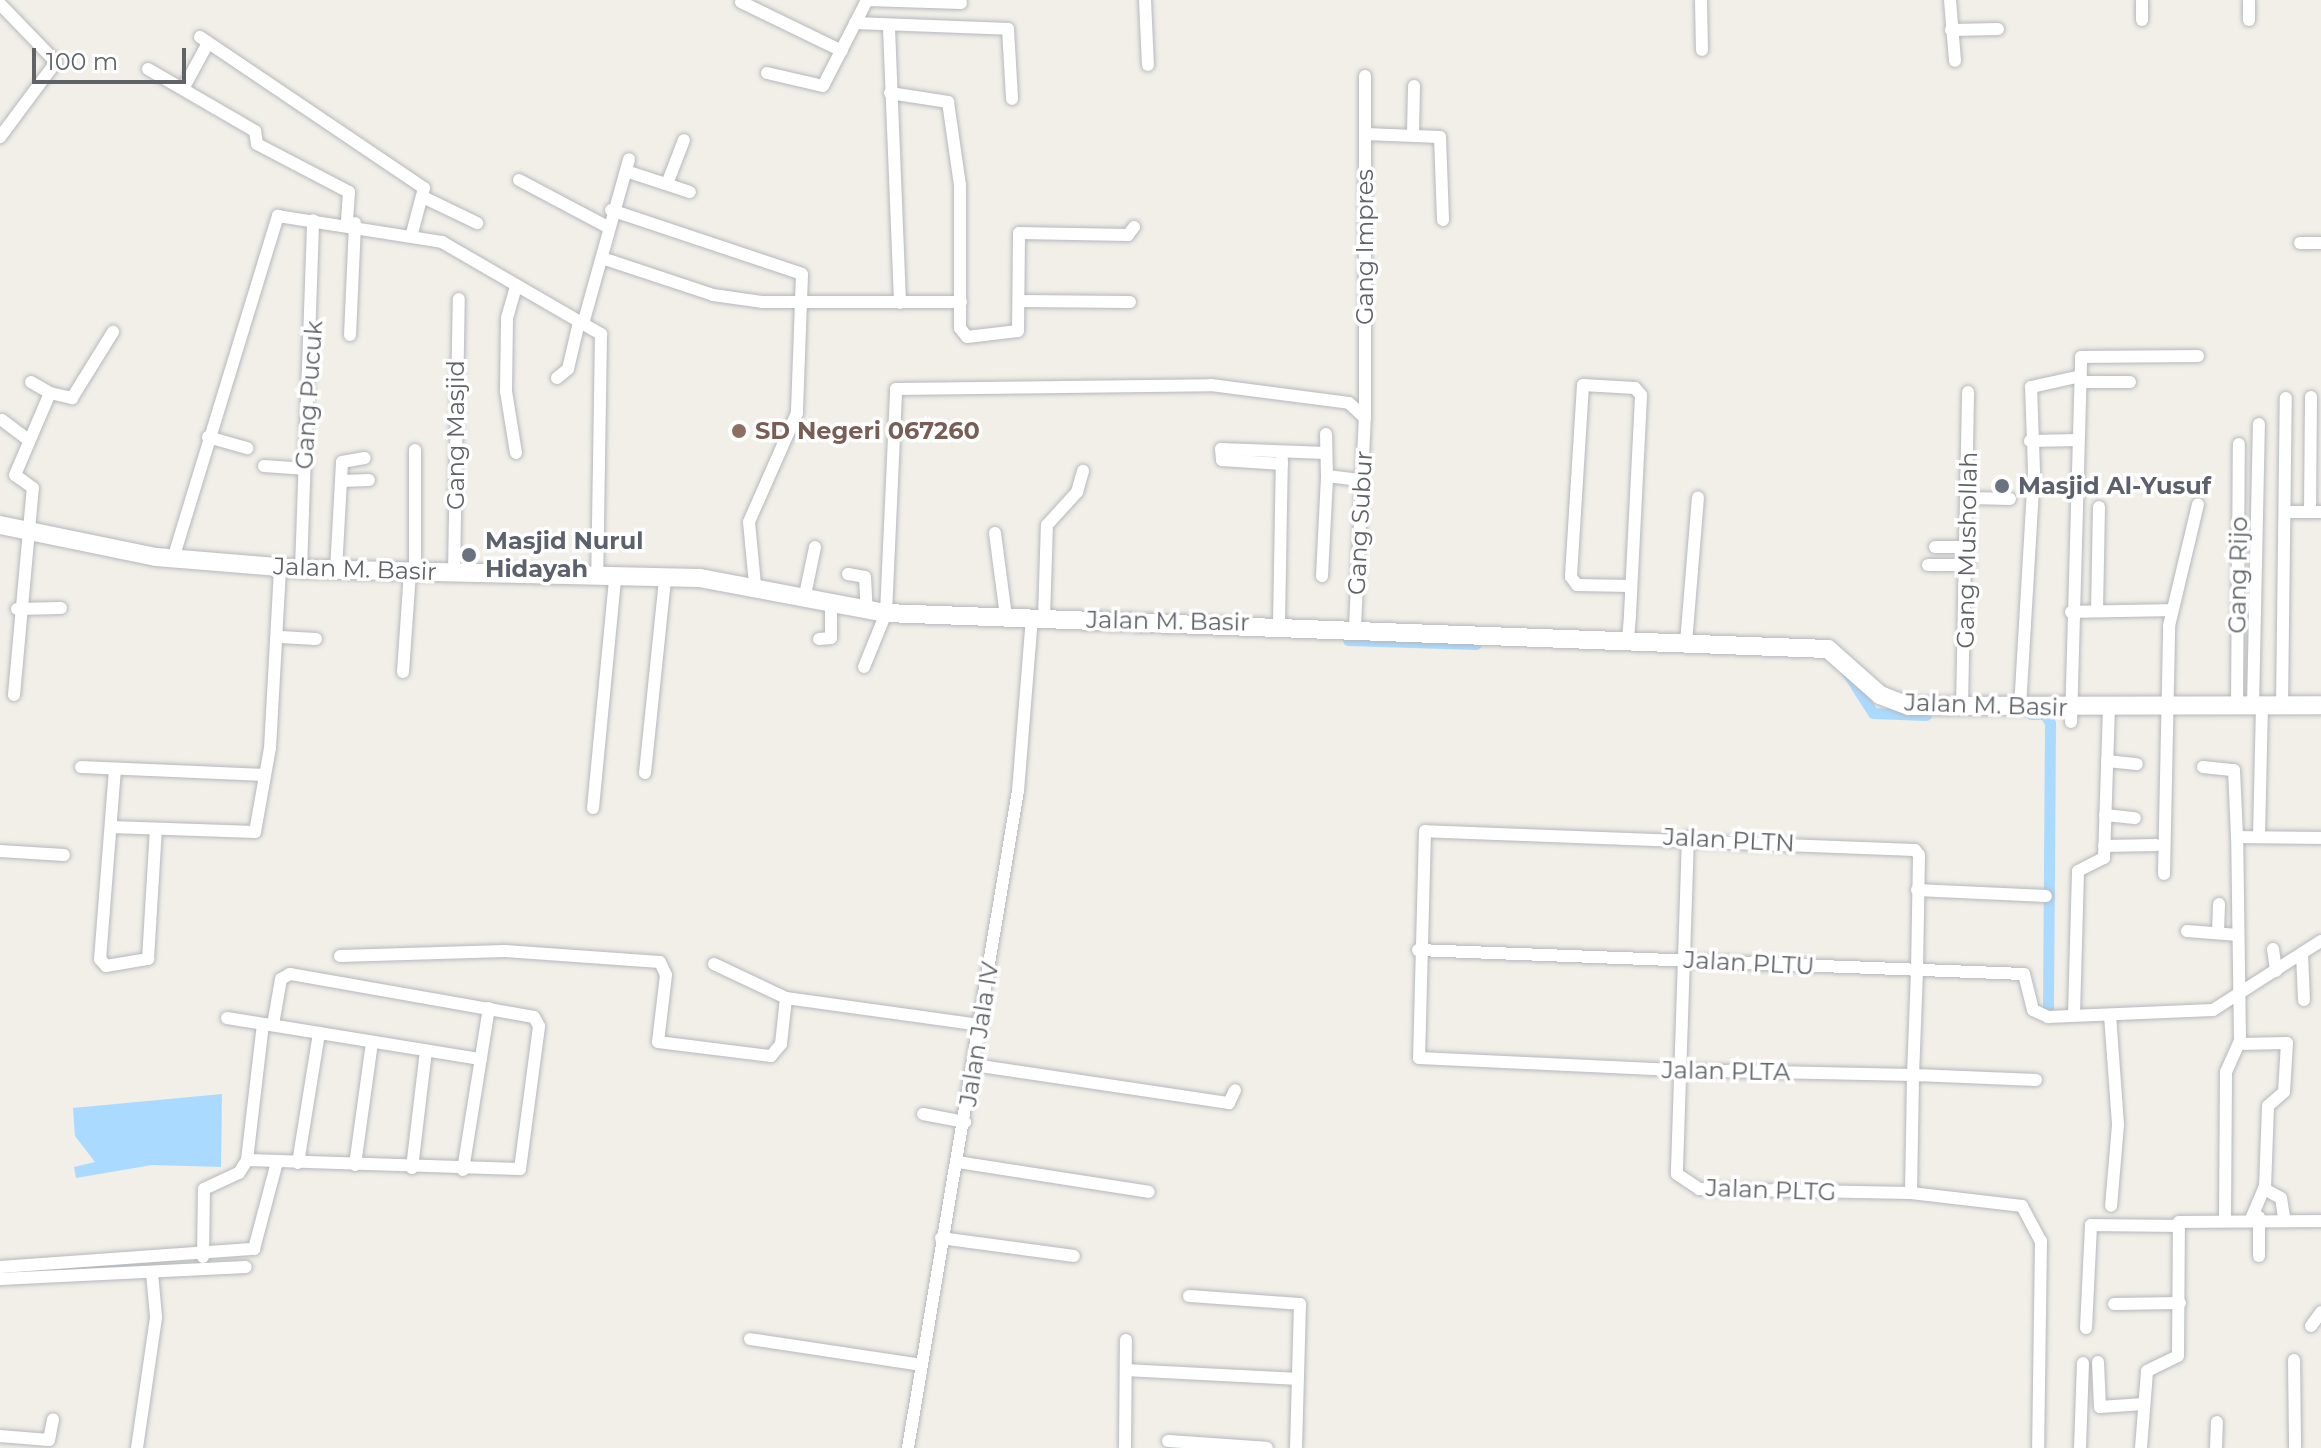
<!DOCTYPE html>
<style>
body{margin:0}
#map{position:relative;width:2321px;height:1448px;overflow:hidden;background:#f1efe8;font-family:Montserrat,sans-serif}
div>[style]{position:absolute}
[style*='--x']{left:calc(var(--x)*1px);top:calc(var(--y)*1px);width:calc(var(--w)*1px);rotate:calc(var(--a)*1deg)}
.water>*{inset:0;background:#aadaff}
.canal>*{height:11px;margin:-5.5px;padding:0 5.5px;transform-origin:5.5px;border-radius:5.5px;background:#aadaff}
.roads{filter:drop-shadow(0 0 2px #b5b8bc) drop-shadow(0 0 2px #b5b8bc)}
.street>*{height:12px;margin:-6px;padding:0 6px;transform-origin:6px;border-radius:6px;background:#fff}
.secondary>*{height:18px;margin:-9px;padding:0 9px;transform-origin:9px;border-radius:9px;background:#fff}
.dots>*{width:22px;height:22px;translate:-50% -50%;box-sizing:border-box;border:4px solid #fff;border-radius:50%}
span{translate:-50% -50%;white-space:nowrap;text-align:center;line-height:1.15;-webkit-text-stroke:7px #fff;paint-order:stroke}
.street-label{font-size:24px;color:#5f6368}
.education-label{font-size:24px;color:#785e54;font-weight:700}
.left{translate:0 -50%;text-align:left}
.worship-label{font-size:24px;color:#5b616d;font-weight:700}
.scale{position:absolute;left:32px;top:48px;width:154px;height:36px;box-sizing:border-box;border:4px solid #5f6368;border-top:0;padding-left:10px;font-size:24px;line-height:28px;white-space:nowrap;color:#5f6368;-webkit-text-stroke:6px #fff;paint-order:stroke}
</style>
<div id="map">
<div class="water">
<div style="clip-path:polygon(222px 1094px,221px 1167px,152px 1165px,76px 1178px,74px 1167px,95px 1162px,75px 1136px,73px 1108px)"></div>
</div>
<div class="canal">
<div style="--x:1348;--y:640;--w:128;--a:1.8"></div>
<div style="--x:1845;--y:669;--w:52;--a:57.5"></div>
<div style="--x:1873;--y:713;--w:53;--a:2.2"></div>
<div style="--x:2031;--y:714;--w:14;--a:0"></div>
<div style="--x:2045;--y:714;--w:10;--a:61"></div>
<div style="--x:2050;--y:723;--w:294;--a:90.4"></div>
</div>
<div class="roads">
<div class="street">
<div style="--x:1145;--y:0;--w:65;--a:87.4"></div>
<div style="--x:1701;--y:0;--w:50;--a:88.9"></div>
<div style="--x:1950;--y:0;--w:61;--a:85.3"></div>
<div style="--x:2142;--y:0;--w:20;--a:90"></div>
<div style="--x:2249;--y:0;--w:20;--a:90"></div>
<div style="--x:741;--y:2;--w:112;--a:25.9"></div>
<div style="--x:0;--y:4;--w:81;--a:46"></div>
<div style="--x:56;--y:62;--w:94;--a:126.7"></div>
<div style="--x:855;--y:23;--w:153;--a:2.2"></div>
<div style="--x:1008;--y:29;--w:70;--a:86.7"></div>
<div style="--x:889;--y:28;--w:275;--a:87.7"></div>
<div style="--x:1951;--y:30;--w:47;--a:-1.2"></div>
<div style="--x:200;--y:37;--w:270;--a:34"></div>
<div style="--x:424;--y:188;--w:47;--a:104.9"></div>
<div style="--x:148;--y:69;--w:124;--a:30.1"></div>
<div style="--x:255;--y:131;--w:13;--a:81"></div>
<div style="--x:257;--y:144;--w:104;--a:27.6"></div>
<div style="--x:349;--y:192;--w:30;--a:94"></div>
<div style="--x:767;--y:73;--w:57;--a:13.1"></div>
<div style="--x:823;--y:86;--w:97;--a:-62.9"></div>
<div style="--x:867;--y:0;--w:94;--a:1.8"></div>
<div style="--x:183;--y:89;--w:52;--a:-61.5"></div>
<div style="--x:890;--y:93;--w:59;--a:8.8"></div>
<div style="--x:948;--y:102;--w:84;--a:81.8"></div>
<div style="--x:960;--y:185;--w:143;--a:90"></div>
<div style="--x:960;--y:328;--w:11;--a:52"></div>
<div style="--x:967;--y:337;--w:51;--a:-6.7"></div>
<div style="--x:1018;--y:331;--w:98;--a:-89.4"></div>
<div style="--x:1019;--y:233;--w:109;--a:1.1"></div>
<div style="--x:1128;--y:235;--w:10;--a:-53"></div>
<div style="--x:1365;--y:134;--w:75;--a:2.3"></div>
<div style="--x:1440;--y:137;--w:83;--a:87.9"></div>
<div style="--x:1413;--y:134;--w:48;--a:-88.8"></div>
<div style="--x:629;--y:172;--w:64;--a:18.2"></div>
<div style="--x:519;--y:180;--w:98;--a:27.9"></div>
<div style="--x:667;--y:184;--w:47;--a:-68.9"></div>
<div style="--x:425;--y:198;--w:58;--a:25.7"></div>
<div style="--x:611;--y:210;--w:201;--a:18.5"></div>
<div style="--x:802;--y:274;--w:139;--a:92.1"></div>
<div style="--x:797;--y:413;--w:119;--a:113.8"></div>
<div style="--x:749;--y:522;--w:62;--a:84.5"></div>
<div style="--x:2300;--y:243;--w:21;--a:0"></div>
<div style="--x:602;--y:258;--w:117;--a:18.4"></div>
<div style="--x:713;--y:295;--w:49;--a:8.1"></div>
<div style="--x:762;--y:302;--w:199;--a:0"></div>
<div style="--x:1021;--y:301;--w:109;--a:0.5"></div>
<div style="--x:583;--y:324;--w:171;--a:-74.4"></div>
<div style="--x:350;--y:335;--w:112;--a:-87.4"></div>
<div style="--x:557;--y:378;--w:14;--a:-39"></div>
<div style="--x:568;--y:369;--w:48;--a:-76.8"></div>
<div style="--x:31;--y:382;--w:22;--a:30"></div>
<div style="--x:2081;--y:382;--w:49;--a:0"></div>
<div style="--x:2;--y:420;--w:31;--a:37"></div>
<div style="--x:1326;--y:434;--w:42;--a:88.6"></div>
<div style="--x:1327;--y:476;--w:33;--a:7"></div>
<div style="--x:208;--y:437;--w:41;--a:15.8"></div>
<div style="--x:2030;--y:441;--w:48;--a:-1.2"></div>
<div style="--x:516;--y:453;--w:63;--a:-99.2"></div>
<div style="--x:506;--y:391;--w:73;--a:-89.2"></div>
<div style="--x:507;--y:318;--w:33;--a:-74"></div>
<div style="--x:1282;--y:464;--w:60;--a:-176.2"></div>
<div style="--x:1222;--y:460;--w:11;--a:-95"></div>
<div style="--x:1221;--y:449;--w:105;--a:2.2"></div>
<div style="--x:264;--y:466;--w:39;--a:4"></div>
<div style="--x:341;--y:481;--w:28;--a:-2"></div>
<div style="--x:1970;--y:498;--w:40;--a:1.4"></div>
<div style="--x:2286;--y:512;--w:35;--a:0"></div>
<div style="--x:2310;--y:512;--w:115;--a:-89.5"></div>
<div style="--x:995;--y:533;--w:84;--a:82.5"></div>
<div style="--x:1935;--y:547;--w:34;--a:0"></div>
<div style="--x:173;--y:559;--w:359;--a:-73"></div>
<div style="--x:278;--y:216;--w:166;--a:9"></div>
<div style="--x:442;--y:242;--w:184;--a:30.1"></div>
<div style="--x:601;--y:334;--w:243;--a:90.9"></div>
<div style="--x:1928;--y:565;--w:41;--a:0"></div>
<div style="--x:301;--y:569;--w:349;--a:-88"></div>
<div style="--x:336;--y:570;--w:108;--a:-86.8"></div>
<div style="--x:342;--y:462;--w:23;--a:-10"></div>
<div style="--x:415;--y:571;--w:121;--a:-90"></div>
<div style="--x:454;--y:572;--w:273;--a:-89"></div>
<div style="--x:848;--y:574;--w:17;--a:10"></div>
<div style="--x:865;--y:577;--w:33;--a:87"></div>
<div style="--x:1322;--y:576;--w:100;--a:-87.1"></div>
<div style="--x:805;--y:595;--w:49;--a:-78.2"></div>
<div style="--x:17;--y:609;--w:44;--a:-1.3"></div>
<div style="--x:2097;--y:611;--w:104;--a:-88.9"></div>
<div style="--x:2071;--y:612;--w:101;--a:-1.1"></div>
<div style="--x:1044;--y:618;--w:93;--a:-88.2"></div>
<div style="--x:1047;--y:525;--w:45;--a:-47.7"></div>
<div style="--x:1077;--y:492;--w:22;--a:-74"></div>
<div style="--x:1279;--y:624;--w:165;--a:-89"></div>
<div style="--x:1355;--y:627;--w:209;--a:-87.3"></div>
<div style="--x:1365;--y:418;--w:342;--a:-90"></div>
<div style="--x:280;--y:637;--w:36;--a:3"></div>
<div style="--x:819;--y:639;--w:12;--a:-5"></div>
<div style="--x:831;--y:638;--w:36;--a:-90"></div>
<div style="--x:1628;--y:639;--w:25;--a:-85"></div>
<div style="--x:1630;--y:614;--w:219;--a:-87.1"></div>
<div style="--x:1641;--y:395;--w:9;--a:-131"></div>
<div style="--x:1635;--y:388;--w:52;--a:-176.7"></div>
<div style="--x:1583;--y:385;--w:192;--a:93.6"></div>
<div style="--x:1571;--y:577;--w:10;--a:53"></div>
<div style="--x:1577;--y:585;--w:54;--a:1.1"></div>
<div style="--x:1686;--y:643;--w:146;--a:-85.3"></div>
<div style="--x:864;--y:667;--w:58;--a:-67.8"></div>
<div style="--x:886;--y:613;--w:224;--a:-87.4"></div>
<div style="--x:896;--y:389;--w:315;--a:-0.7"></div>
<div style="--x:1211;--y:385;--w:139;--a:7.4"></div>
<div style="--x:1349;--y:403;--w:22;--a:43"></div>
<div style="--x:403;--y:672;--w:101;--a:-86"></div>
<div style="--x:14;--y:695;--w:208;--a:-84.8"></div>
<div style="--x:33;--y:488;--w:22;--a:-144"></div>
<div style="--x:15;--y:475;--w:89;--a:-66.9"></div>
<div style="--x:50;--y:393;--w:23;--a:13"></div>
<div style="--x:72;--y:398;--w:78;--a:-58.2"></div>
<div style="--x:2237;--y:706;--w:262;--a:-89.6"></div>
<div style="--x:2253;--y:706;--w:282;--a:-88.8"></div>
<div style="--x:2282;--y:706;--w:308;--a:-89.3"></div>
<div style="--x:1962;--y:708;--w:316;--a:-88.9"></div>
<div style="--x:2020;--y:708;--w:237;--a:-86.6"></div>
<div style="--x:2034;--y:471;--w:84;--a:-92"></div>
<div style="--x:2031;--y:387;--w:51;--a:-12.4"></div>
<div style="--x:2071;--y:722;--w:365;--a:-88.4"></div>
<div style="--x:2081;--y:357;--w:117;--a:-0.5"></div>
<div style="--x:2107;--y:761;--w:30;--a:6"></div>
<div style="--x:81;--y:767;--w:184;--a:2.5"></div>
<div style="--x:2203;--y:767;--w:31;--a:6"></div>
<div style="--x:2234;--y:770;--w:67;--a:87.4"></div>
<div style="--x:115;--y:769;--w:191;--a:94.5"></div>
<div style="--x:100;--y:959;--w:9;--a:49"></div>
<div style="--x:106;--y:966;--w:43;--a:-9.5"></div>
<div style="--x:148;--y:959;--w:129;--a:-86.5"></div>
<div style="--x:645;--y:773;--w:196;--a:-84.1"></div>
<div style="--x:593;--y:808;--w:231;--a:-84.5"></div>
<div style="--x:2105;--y:815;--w:30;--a:6"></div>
<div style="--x:111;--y:827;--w:144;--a:2"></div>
<div style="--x:255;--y:832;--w:85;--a:-79.9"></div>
<div style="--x:270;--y:748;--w:180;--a:-86.8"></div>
<div style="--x:1688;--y:837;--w:337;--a:91.9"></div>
<div style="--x:1677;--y:1174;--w:27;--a:34"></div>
<div style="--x:1699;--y:1189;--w:212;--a:1.1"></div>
<div style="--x:1911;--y:1193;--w:112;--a:6.7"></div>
<div style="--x:2022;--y:1206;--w:40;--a:62"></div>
<div style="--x:2041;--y:1241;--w:207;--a:90.8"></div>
<div style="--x:2259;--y:837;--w:131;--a:-88.7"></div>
<div style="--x:2104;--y:846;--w:52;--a:-1.1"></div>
<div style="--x:0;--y:851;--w:64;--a:3.6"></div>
<div style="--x:2164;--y:874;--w:248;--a:-88.8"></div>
<div style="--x:2169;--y:626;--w:125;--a:-76.6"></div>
<div style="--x:1917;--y:890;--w:129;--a:2.7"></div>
<div style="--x:2187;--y:931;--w:51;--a:4.5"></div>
<div style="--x:2218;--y:933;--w:29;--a:-88"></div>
<div style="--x:2273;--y:949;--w:22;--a:82"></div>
<div style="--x:1418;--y:950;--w:606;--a:2.27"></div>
<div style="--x:2024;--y:974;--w:37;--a:76"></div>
<div style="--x:2033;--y:1010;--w:17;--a:25"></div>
<div style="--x:2048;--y:1017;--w:165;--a:-2.4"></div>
<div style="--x:2213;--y:1010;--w:128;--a:-32.6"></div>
<div style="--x:2302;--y:953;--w:47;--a:87.6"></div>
<div style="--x:340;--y:956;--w:165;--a:-1.7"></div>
<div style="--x:505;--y:951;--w:155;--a:4.1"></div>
<div style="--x:660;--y:962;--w:14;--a:65"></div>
<div style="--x:666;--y:975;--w:67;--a:96.8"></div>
<div style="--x:658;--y:1042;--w:114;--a:7.1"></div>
<div style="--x:771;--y:1056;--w:16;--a:-50"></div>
<div style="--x:781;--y:1044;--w:46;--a:-83.8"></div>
<div style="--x:786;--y:998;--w:197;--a:7.9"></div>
<div style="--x:714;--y:964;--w:80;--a:25.3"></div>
<div style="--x:2074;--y:1015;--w:144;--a:-88.4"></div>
<div style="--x:2078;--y:871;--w:29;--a:-27"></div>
<div style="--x:2104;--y:858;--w:151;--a:-88.1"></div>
<div style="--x:2110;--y:1015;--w:110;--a:85.8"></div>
<div style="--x:2118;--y:1125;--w:81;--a:94.9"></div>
<div style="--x:227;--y:1018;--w:257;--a:9.2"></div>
<div style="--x:2239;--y:1044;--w:48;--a:-1.2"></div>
<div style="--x:2287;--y:1043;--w:49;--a:93.5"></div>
<div style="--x:2284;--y:1092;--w:21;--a:139"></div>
<div style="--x:2268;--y:1106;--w:80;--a:92.1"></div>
<div style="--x:2265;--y:1186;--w:34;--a:113"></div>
<div style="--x:974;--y:1065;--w:258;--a:8.5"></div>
<div style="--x:1229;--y:1103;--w:14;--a:-65"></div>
<div style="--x:923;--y:1114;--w:43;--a:10.8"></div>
<div style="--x:247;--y:1160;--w:273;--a:1.9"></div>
<div style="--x:520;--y:1169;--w:144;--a:-82.4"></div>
<div style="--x:539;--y:1026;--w:10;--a:-119"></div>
<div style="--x:534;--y:1017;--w:248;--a:-170"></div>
<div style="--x:290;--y:974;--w:10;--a:151"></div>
<div style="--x:281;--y:979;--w:47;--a:99.9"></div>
<div style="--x:958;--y:1162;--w:193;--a:8.9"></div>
<div style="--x:298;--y:1163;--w:132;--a:-80.8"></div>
<div style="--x:355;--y:1165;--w:124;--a:-82.1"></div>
<div style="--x:412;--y:1168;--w:118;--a:-83.2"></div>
<div style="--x:463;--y:1170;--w:164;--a:-80.9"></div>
<div style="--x:2264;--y:1189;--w:19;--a:28"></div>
<div style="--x:2281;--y:1198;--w:20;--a:81"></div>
<div style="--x:1911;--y:1193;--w:118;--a:-89"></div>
<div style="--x:1913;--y:1075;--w:105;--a:-87.8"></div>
<div style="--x:1917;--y:970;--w:115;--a:-89"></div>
<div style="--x:1919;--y:855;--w:6;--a:-129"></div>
<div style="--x:1915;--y:850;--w:490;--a:-177.8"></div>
<div style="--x:1425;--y:831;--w:227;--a:91.5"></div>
<div style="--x:1419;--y:1058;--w:256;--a:2.7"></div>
<div style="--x:1675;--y:1070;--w:238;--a:1.2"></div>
<div style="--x:1913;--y:1075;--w:123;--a:2.3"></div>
<div style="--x:2225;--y:1217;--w:145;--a:-89.6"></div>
<div style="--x:2226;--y:1072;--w:34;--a:-66"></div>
<div style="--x:2240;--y:1041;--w:204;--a:-90.8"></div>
<div style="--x:2237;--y:837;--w:84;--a:0.7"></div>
<div style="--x:941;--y:1238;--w:134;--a:7.7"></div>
<div style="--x:2259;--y:1256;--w:39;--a:-90"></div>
<div style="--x:203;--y:1257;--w:68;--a:-89.2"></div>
<div style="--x:204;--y:1189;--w:38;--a:-25"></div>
<div style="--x:239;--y:1173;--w:15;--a:-58"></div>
<div style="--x:247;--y:1160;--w:137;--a:-83.3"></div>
<div style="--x:0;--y:1267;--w:255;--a:-4.1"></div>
<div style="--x:254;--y:1249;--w:90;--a:-75.2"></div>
<div style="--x:0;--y:1279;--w:246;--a:-2.8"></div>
<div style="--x:1189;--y:1296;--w:111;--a:4.1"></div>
<div style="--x:1300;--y:1304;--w:144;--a:91.6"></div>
<div style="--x:2114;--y:1304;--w:66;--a:-0.9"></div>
<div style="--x:2311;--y:1326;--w:17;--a:-54"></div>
<div style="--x:2086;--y:1328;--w:103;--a:-87.2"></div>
<div style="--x:2091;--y:1225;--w:86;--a:0.7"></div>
<div style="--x:750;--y:1339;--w:173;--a:8.6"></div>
<div style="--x:2294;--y:1360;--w:88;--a:89.3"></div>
<div style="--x:2098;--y:1362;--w:45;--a:87.5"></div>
<div style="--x:2100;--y:1407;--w:43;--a:-4"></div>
<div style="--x:1126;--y:1370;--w:172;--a:3"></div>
<div style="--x:0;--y:1436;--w:49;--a:4.7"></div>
<div style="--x:49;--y:1440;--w:21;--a:-79"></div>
<div style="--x:1168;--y:1441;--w:99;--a:4"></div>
<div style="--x:137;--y:1448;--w:132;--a:-81.7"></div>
<div style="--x:156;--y:1317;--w:45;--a:-95.1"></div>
<div style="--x:908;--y:1448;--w:666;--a:-80.5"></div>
<div style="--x:1018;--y:791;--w:175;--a:-85.4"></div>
<div style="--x:1125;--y:1448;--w:108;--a:-89.5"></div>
<div style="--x:2080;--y:1448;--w:85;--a:-88"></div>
<div style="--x:2141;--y:1448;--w:77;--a:-85.5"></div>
<div style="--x:2147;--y:1371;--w:34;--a:-26"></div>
<div style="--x:2178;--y:1356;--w:134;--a:-89.6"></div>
<div style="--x:2179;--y:1222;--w:142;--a:-0.4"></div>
<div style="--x:2216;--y:1448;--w:26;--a:-88"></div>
</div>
<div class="secondary">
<div style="--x:0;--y:525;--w:159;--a:11.6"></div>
<div style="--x:156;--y:557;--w:145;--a:4.7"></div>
<div style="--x:301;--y:569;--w:399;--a:1.3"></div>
<div style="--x:700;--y:578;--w:189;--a:10.7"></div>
<div style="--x:886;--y:613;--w:943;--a:2.19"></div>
<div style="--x:1828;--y:649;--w:69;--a:41.5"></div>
<div style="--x:1880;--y:695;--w:31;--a:21"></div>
<div style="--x:1909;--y:706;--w:412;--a:-0.1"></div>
</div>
</div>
<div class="dots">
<div style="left:739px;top:431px;background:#8d6e63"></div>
<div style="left:2002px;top:486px;background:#6b7280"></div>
<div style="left:469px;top:555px;background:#6b7280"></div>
</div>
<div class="street-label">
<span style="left:1365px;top:247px;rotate:-90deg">Gang Impres</span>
<span style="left:309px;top:395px;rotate:-86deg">Gang Pucuk</span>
<span style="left:456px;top:435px;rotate:-90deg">Gang Masjid</span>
<span style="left:1360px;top:523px;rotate:-87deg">Gang Subur</span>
<span style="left:1967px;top:550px;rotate:-89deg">Gang Mushollah</span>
<span style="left:355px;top:569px;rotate:2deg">Jalan M. Basir</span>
<span style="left:2238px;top:575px;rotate:-89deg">Gang Rijo</span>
<span style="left:1168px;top:621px;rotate:1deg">Jalan M. Basir</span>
<span style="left:1986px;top:705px;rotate:2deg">Jalan M. Basir</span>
<span style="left:1729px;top:840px;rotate:3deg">Jalan PLTN</span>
<span style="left:1749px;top:963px;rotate:3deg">Jalan PLTU</span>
<span style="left:979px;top:1034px;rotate:-81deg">Jalan Jala IV</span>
<span style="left:1726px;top:1071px;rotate:1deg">Jalan PLTA</span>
<span style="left:1771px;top:1190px;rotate:2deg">Jalan PLTG</span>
</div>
<div class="education-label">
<span class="left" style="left:755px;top:431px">SD Negeri 067260</span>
</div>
<div class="worship-label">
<span class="left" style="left:2018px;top:486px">Masjid Al-Yusuf</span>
<span class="left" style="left:485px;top:555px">Masjid Nurul<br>Hidayah</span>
</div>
<div class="scale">100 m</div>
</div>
